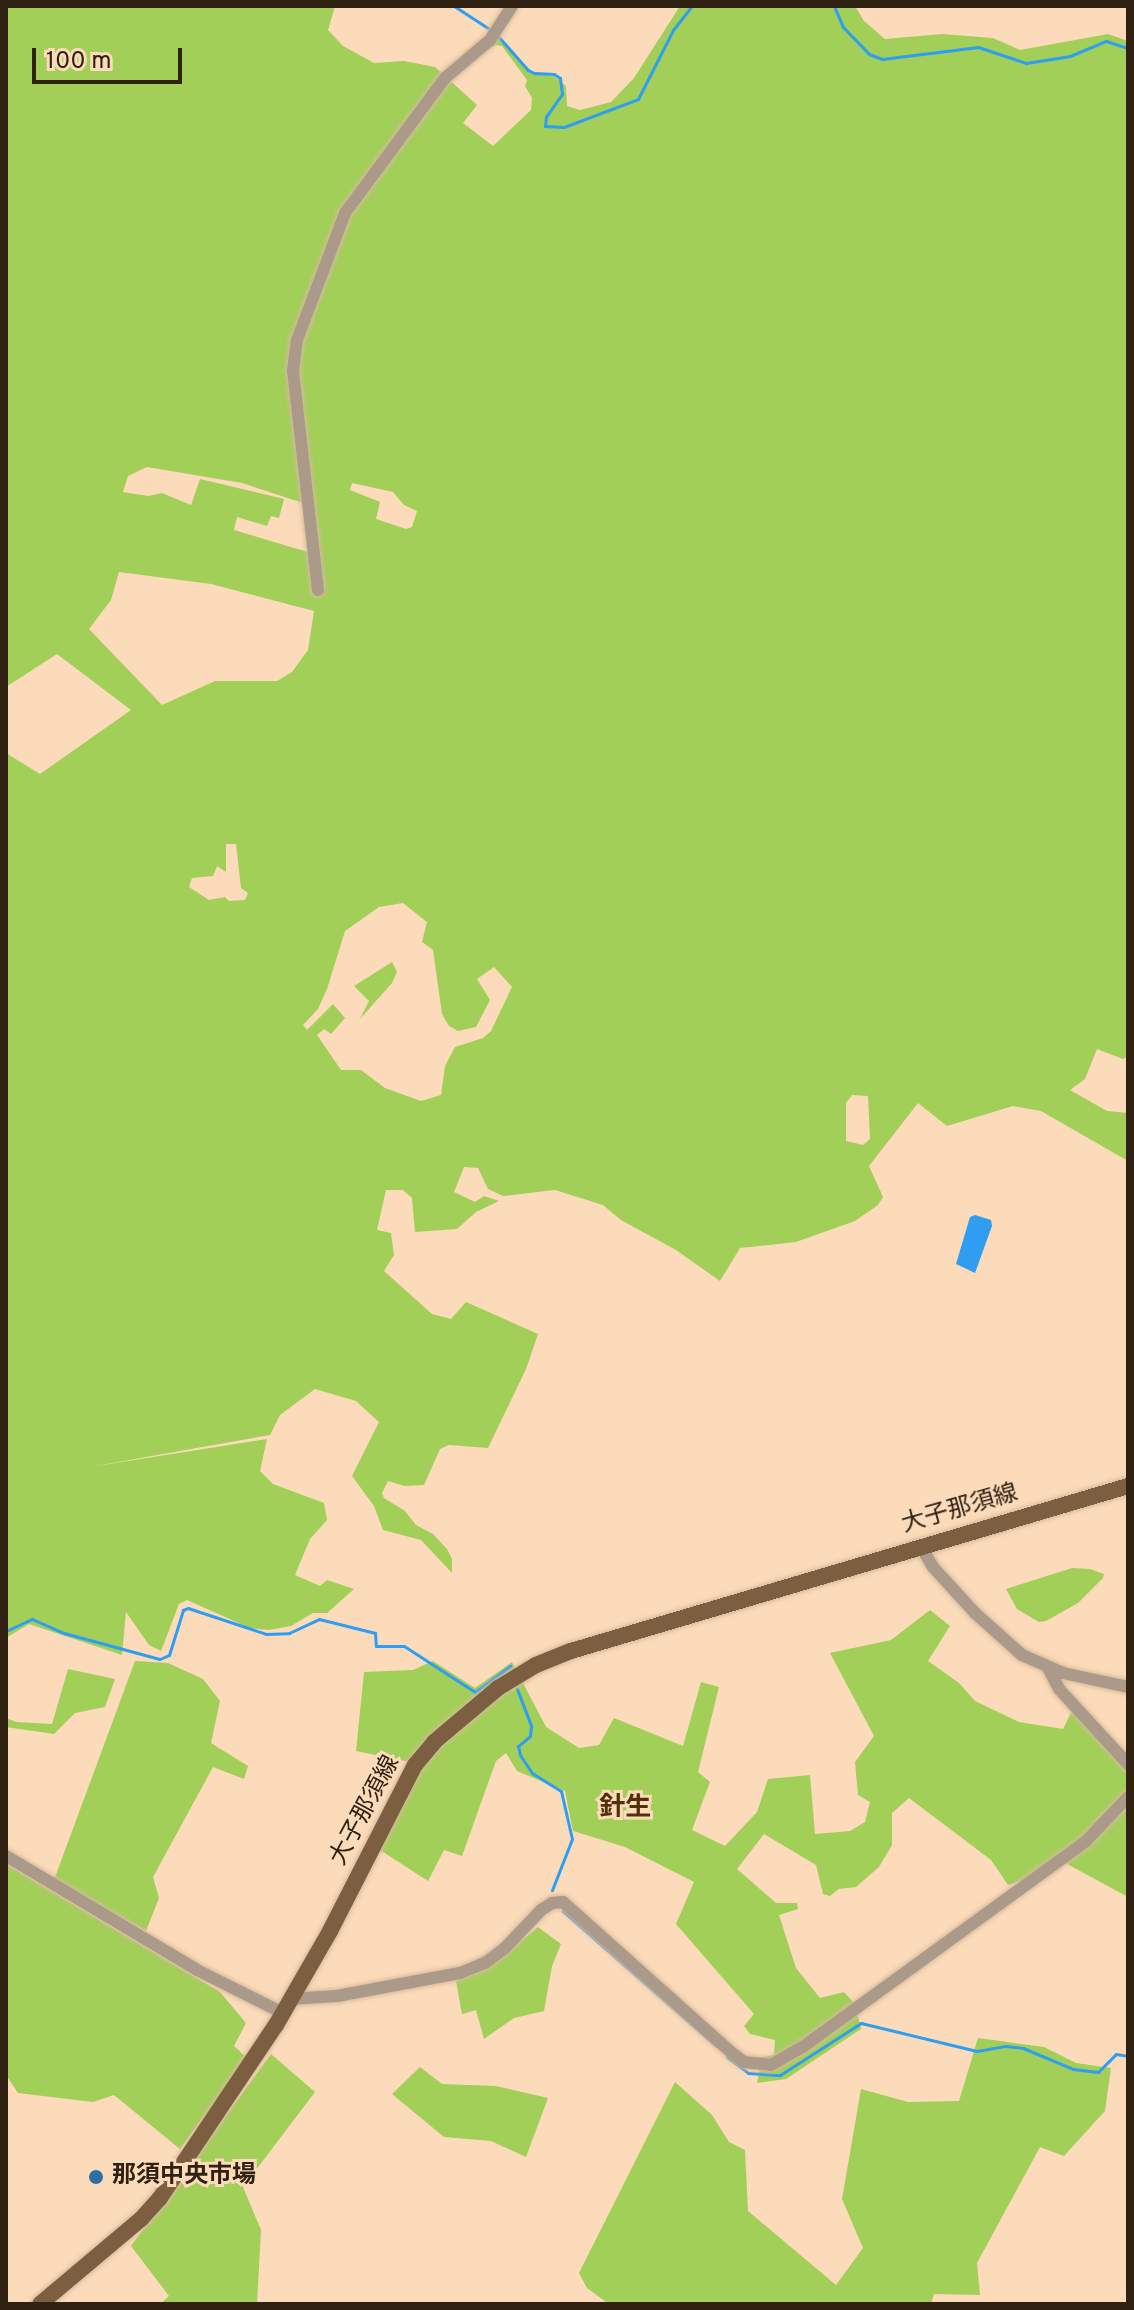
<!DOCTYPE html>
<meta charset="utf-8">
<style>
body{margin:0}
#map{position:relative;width:1134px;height:2310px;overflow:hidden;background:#fbdbba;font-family:Overpass,"Noto Sans JP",sans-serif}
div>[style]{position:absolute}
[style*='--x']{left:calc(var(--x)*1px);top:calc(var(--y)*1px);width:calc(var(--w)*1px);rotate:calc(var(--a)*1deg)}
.green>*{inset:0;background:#a2cf58}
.water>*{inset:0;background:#2f9df2}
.stream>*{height:3px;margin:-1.5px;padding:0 1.5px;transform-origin:1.5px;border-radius:1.5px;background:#2f9df2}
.roads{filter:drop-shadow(0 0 2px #d6ba9c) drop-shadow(0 0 2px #d6ba9c)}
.minor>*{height:12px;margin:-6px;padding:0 6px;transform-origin:6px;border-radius:6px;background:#ab9a89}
.major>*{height:16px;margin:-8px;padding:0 8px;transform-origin:8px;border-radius:8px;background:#7c5f40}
.dots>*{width:22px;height:22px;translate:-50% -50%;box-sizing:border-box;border:4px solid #fbdbba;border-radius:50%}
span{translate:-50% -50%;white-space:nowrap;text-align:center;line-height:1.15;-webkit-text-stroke:6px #fbdbba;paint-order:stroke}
.street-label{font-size:24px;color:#302112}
.poi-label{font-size:24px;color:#302112;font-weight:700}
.left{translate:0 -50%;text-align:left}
.neighbourhood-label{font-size:26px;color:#513109;font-weight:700}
.frame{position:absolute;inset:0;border:8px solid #302112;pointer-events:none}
.scale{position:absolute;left:32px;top:48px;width:150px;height:36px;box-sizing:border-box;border:4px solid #302112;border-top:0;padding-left:10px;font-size:24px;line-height:28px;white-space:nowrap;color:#302112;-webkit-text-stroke:6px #fbdbba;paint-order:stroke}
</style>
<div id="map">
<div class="green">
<div style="clip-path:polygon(evenodd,6px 6px,335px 6px,328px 30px,343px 46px,374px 63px,404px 61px,435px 67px,477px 105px,463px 123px,493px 146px,531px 110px,532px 98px,525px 86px,527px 80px,502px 46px,496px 45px,474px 58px,498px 38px,532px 74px,554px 76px,566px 86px,567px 106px,580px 110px,611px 102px,634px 78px,680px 6px,855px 6px,864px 21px,885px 39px,942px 34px,993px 38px,1020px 50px,1108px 34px,1128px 41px,1128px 1056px,1123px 1059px,1097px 1049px,1085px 1079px,1070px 1090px,1107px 1111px,1128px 1113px,1128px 1161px,1041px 1111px,1013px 1106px,947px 1126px,918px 1103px,869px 1166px,883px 1197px,878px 1205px,855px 1221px,796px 1242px,740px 1248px,720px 1281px,676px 1250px,621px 1220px,603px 1205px,555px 1190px,503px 1196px,488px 1189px,478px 1168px,464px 1167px,454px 1192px,475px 1202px,484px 1196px,499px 1201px,476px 1212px,457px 1229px,415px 1232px,412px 1198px,403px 1190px,386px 1190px,377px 1230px,391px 1233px,394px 1255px,384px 1271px,432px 1314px,451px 1319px,466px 1302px,538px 1334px,526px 1369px,488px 1448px,449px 1445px,440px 1449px,424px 1485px,405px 1486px,388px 1481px,382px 1493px,384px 1498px,405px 1511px,416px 1525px,433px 1534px,447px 1549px,452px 1559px,452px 1573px,421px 1540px,383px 1530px,374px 1506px,352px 1476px,379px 1422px,356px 1401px,315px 1389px,280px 1415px,270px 1435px,90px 1467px,267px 1439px,260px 1471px,273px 1484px,324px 1503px,327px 1520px,310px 1539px,295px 1575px,320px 1586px,327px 1580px,354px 1589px,327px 1613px,313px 1613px,291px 1626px,269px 1630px,250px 1628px,187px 1600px,179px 1604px,161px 1651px,149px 1645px,126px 1612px,122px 1655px,29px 1624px,6px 1638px,6px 753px,40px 774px,131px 710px,57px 654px,6px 687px,6px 6px,147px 467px,242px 483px,306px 504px,311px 553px,234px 530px,237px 517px,267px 526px,271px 516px,279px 518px,284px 499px,200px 479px,191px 505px,162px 493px,148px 496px,123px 492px,128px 476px,147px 467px,6px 6px,352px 483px,393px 492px,404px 505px,417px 511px,412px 527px,406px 529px,376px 519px,380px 502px,350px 490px,352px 483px,6px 6px,119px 572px,211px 584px,314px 611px,308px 650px,292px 672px,277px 681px,215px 681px,162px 705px,89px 629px,111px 600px,119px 572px,6px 6px,226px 844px,236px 844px,241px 888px,248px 893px,245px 900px,229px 901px,225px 897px,209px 900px,189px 887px,192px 878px,213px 876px,217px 866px,226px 872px,226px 844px,6px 6px,403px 903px,427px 922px,422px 942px,433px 950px,442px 1014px,449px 1026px,458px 1031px,476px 1027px,490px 1000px,477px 979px,494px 967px,512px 987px,491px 1031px,483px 1038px,455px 1047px,445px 1066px,441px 1095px,421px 1101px,385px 1088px,361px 1070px,341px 1070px,317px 1035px,324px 1029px,331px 1034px,345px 1018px,333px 1004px,307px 1030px,303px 1025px,318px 1009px,327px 989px,345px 931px,379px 907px,403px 903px,6px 6px,852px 1095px,868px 1096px,870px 1139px,863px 1145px,846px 1141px,846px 1103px,852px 1095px)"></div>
<div style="clip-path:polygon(392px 962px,397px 972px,392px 983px,360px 1019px,369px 1001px,354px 986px)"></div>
<div style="clip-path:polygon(1072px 1568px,1090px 1569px,1104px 1574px,1103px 1578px,1078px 1603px,1046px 1621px,1039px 1622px,1017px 1609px,1006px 1589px)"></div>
<div style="clip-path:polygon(930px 1610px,950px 1626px,928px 1661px,959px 1683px,975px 1701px,1019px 1722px,1063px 1729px,1072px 1711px,1128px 1770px,1128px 1789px,1110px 1812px,1117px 1818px,1128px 1807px,1128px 1897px,1056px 1858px,1023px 1880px,1008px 1885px,991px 1860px,909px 1798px,892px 1813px,892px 1845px,879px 1867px,856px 1887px,839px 1889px,830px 1896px,823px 1894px,816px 1865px,764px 1834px,737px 1869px,776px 1903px,797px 1903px,798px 1909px,779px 1915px,796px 1968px,820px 1998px,844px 1992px,855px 2004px,861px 2029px,786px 2079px,757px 2083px,762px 2057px,774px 2055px,775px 2040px,750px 2034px,744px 2026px,754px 2014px,676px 1924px,694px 1882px,625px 1847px,573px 1831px,565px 1791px,517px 1771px,506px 1753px,496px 1761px,462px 1856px,444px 1850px,428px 1881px,380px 1850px,410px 1762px,356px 1751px,364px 1672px,413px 1670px,433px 1661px,475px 1688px,512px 1662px,546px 1727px,579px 1748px,599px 1745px,614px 1718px,683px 1746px,701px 1682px,719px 1687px,698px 1772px,710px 1782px,692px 1830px,725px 1846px,757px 1812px,768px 1779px,810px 1775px,815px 1834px,850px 1831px,865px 1822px,870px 1802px,858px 1795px,855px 1762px,874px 1736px,830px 1653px,891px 1640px)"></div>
<div style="clip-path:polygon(135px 1661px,168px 1663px,203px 1679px,220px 1701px,211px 1743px,248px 1766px,244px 1779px,213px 1767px,153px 1877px,159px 1898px,146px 1931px,54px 1880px)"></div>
<div style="clip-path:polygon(68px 1669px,115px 1679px,105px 1707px,75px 1713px,54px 1734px,6px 1727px,6px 1718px,16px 1722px,52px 1724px)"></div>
<div style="clip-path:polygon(6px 1864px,220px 1992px,246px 2023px,234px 2046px,247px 2058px,180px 2149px,114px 2095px,93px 2102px,18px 2093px,6px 2075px)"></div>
<div style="clip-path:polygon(538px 1927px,561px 1944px,552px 1966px,544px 2011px,514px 2018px,484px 2039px,476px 2010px,462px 2014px,456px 1981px,487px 1969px)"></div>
<div style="clip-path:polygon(978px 2038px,1044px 2047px,1076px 2063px,1111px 2068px,1105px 2111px,1064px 2156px,1040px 2147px,977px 2263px,980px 2295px,934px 2294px,931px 2304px,609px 2304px,587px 2288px,579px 2273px,675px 2082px,712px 2115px,729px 2142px,745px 2150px,748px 2211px,836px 2285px,863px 2248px,842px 2199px,861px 2089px,908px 2102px,959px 2101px)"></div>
<div style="clip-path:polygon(271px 2054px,315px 2092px,243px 2187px,261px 2230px,257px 2304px,160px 2304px,169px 2296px,131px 2246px)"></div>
<div style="clip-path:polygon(420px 2067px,442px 2084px,496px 2086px,548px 2098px,526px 2157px,491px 2141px,444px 2137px,392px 2094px)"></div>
</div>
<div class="water">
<div style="clip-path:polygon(975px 1215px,991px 1220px,992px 1226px,975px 1273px,956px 1264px,970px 1217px)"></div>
</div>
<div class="stream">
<div style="--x:454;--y:6;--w:44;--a:33"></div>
<div style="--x:834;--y:6;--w:23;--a:67"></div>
<div style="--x:843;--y:27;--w:37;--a:46"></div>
<div style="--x:869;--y:54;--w:14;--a:21"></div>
<div style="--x:882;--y:59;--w:97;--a:-7.1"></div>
<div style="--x:978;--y:47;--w:51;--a:18.4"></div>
<div style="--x:1026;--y:63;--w:45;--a:-9"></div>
<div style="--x:1070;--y:56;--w:39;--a:-23"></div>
<div style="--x:1106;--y:41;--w:23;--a:18"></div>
<div style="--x:497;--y:35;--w:47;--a:48.5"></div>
<div style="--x:528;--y:70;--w:7;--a:27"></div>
<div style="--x:534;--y:73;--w:20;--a:3"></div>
<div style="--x:554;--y:74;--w:7;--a:34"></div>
<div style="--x:560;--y:78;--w:16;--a:83"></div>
<div style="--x:562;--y:94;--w:28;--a:125"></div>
<div style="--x:546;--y:117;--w:9;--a:96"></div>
<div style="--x:545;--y:126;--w:19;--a:3"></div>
<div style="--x:564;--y:127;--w:79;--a:-20.7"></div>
<div style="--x:638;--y:99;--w:77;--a:-63.1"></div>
<div style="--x:673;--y:30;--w:31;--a:-52"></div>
<div style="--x:6;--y:1631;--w:29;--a:-25"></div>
<div style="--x:32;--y:1619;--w:35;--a:24"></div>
<div style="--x:64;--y:1633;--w:99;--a:15.2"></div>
<div style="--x:160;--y:1659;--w:10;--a:-24"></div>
<div style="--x:169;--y:1655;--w:47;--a:-72.7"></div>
<div style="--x:183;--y:1610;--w:5;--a:-22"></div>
<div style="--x:188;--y:1608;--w:82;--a:18.4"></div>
<div style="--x:266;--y:1634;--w:23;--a:-2"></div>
<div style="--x:289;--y:1633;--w:33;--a:-25"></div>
<div style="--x:319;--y:1619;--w:58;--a:14"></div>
<div style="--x:375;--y:1633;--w:13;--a:86"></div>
<div style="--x:376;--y:1646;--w:28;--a:0"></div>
<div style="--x:404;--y:1646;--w:85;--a:32.9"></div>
<div style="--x:475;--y:1692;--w:44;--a:-36.6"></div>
<div style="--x:517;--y:1689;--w:40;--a:69"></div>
<div style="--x:531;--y:1726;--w:10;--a:96"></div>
<div style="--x:530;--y:1736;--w:16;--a:140"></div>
<div style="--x:518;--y:1746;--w:9;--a:77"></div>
<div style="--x:520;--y:1755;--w:22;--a:56"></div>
<div style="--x:532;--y:1773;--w:34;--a:32"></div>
<div style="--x:561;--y:1791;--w:49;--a:77.1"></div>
<div style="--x:572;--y:1839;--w:55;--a:111.4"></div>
<div style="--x:563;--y:1911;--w:204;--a:41.4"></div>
<div style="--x:727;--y:2057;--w:26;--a:37"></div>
<div style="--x:748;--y:2073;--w:32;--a:4"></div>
<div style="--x:780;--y:2075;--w:96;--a:-32.7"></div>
<div style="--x:861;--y:2023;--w:119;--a:13.6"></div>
<div style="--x:977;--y:2051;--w:28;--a:-10"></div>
<div style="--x:1005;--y:2046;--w:18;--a:6"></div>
<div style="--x:1023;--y:2048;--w:54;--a:22.8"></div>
<div style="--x:1073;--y:2069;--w:25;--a:7"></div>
<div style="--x:1098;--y:2072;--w:25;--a:-45"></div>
<div style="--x:1116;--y:2054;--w:12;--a:9"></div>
</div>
<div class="roads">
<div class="minor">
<div style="--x:318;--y:590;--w:220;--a:-96.5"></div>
<div style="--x:293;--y:371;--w:31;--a:-83"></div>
<div style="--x:297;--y:340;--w:136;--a:-69.3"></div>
<div style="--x:345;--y:213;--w:168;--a:-53.5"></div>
<div style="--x:445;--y:78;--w:59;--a:-40.2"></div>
<div style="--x:490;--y:40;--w:40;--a:-57.1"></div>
<div style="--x:921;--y:1547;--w:23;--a:59"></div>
<div style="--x:933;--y:1567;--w:62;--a:47.6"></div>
<div style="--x:975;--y:1613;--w:63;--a:41.8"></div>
<div style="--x:1022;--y:1655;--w:45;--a:23.7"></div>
<div style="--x:1063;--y:1673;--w:66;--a:12.2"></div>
<div style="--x:1048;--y:1668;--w:24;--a:62"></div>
<div style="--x:1059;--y:1689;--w:102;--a:47.4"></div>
<div style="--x:6;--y:1856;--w:222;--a:30.8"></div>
<div style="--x:197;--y:1970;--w:96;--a:26.6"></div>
<div style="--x:290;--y:1999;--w:47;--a:-3.7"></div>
<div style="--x:337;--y:1996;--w:125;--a:-10.6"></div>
<div style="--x:460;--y:1973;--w:27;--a:-22"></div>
<div style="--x:485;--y:1963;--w:25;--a:-37"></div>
<div style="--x:505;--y:1948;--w:52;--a:-46.5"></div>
<div style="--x:541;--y:1910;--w:13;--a:-32"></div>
<div style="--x:552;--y:1903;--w:11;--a:-5"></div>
<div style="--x:563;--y:1902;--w:227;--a:41.8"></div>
<div style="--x:732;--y:2053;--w:15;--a:37"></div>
<div style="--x:744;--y:2062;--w:27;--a:6"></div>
<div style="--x:771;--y:2065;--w:38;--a:-30"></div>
<div style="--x:804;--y:2046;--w:349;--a:-36"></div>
<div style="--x:1086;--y:1841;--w:61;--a:-46.3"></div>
</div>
<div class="major">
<div style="--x:40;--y:2304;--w:133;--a:-40.1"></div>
<div style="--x:142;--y:2218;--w:27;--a:-48"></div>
<div style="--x:160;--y:2198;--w:208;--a:-56.2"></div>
<div style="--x:276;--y:2025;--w:108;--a:-60.1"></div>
<div style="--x:330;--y:1931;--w:186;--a:-62.9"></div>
<div style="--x:415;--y:1765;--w:30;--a:-50"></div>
<div style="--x:434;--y:1742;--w:84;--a:-40.2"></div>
<div style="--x:498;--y:1688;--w:44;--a:-31.2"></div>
<div style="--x:536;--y:1665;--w:38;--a:-22"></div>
<div style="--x:571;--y:1651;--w:581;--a:-16.5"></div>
</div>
</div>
<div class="dots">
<div style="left:96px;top:2177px;background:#2e6ea5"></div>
</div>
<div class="street-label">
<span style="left:960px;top:1510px;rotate:-16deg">大子那須線</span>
<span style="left:366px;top:1811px;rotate:-62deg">大子那須線</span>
</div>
<div class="poi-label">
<span class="left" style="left:112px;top:2177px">那須中央市場</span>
</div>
<div class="neighbourhood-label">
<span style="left:625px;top:1809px">針生</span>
</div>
<div class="frame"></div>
<div class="scale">100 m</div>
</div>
